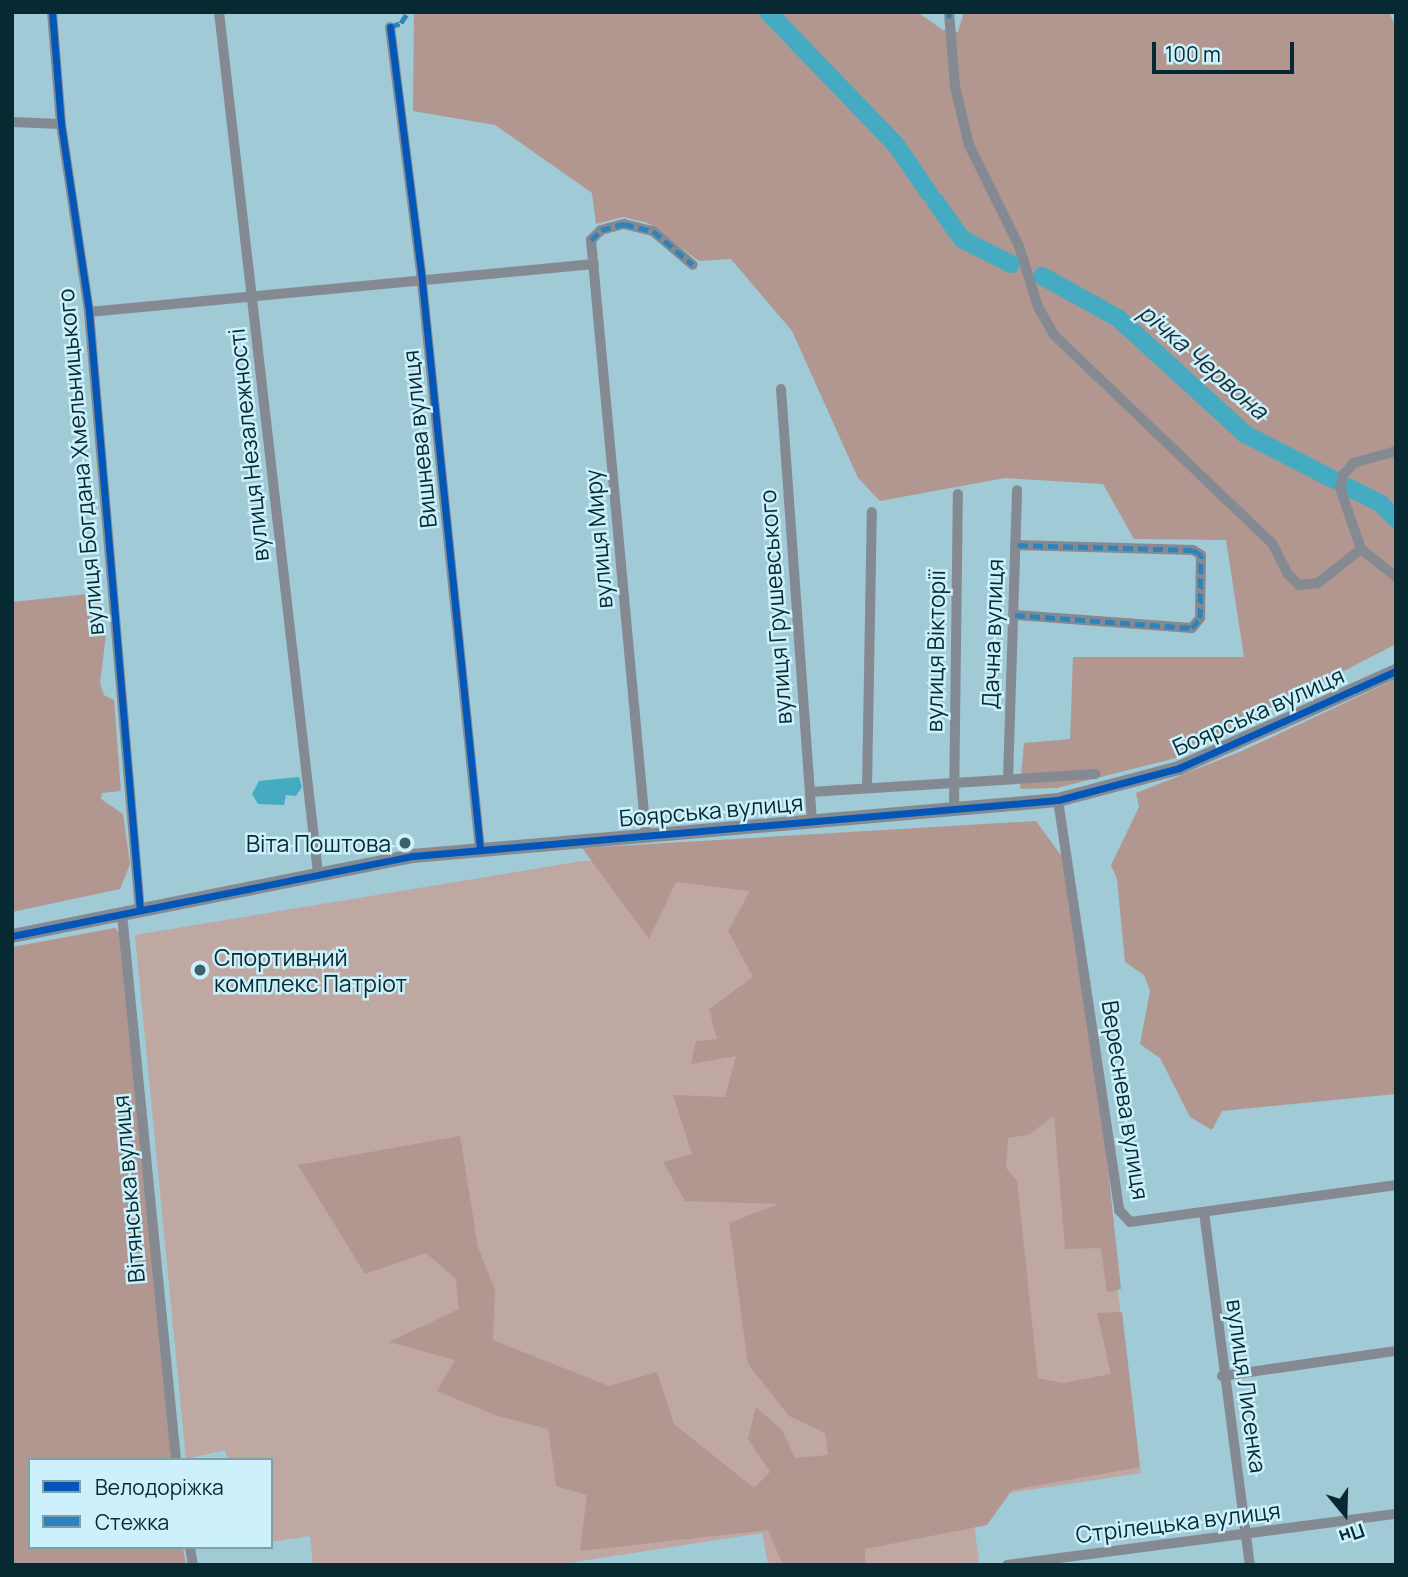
<!DOCTYPE html>
<meta charset="utf-8">
<style>
body{margin:0}
#map{position:relative;width:1408px;height:1577px;overflow:hidden;background:#9fcad6;font-family:Manrope,sans-serif}
div>[style]{position:absolute}
[style*='--x']{left:calc(var(--x)*1px);top:calc(var(--y)*1px);width:calc(var(--w)*1px);rotate:calc(var(--a)*1deg)}
.green>*{inset:0;background:#bea8a1}
.forest>*{inset:0;background:#b19790}
.water>*{inset:0;background:#45abc2}
.river>*{height:18px;margin:-9px;padding:0 9px;transform-origin:9px;border-radius:9px;background:#45abc2}
.minor>*{height:10px;margin:-5px;padding:0 5px;transform-origin:5px;border-radius:5px;background:#858a92}
.tertiary>*{height:14px;margin:-7px;padding:0 7px;transform-origin:7px;border-radius:7px;background:#858a92}
.quiet>*{height:5px;margin-top:-2.5px;transform-origin:0;background:repeating-linear-gradient(90deg,#2e83ba 0 10px,transparent 0 15px)}
.cycleway>*{height:7px;margin:-3.5px;padding:0 3.5px;transform-origin:3.5px;border-radius:3.5px;background:#0057b8}
.dots>*{width:19px;height:19px;translate:-50% -50%;box-sizing:border-box;border:4px solid #ccf1fc;border-radius:50%}
span{translate:-50% -50%;white-space:nowrap;text-align:center;line-height:1.15;-webkit-text-stroke:5px #ccf1fc;paint-order:stroke}
.street-label{font-size:23px;color:#072932}
.poi-label{font-size:23px;color:#072932}
.right{translate:-100% -50%;text-align:right}
.left{translate:0 -50%;text-align:left}
.water-label{font-size:24px;color:#1b2f34;font-style:italic}
.frame{position:absolute;inset:0;border:14px solid #072932;pointer-events:none}
.legend{position:absolute;left:28px;top:1458px;width:245px;height:91px;box-sizing:border-box;background:#ccf1fc;border:2px solid #7da1ab;margin:0;padding:9px 12px;list-style:none;font-size:21px;color:#072932}
.legend li{display:flex;align-items:center;gap:14px;height:35px}
.legend b{width:35px;border:2px solid #7da1ab}
.north{position:absolute;left:1310px;top:1479px;width:70px;height:70px;-webkit-text-stroke:5px #ccf1fc;paint-order:stroke;rotate:161deg;font-size:19px;font-weight:700;line-height:28px;text-align:center;color:#072932}
.north::after{content:'';display:block;margin:auto;width:24px;height:32px;background:#072932;clip-path:polygon(50% 0,100% 100%,50% 72%,0 100%)}
.scale{position:absolute;left:1152px;top:42px;width:142px;height:32px;box-sizing:border-box;border:4px solid #072932;border-top:0;padding-left:9px;font-size:21px;line-height:24px;white-space:nowrap;color:#072932;-webkit-text-stroke:5px #ccf1fc;paint-order:stroke}
</style>
<div id="map">
<div class="green">
<div style="clip-path:polygon(1031px 853px,1063px 862px,1141px 1473px,971px 1499px,979px 1562px,956px 1565px,768px 1565px,762px 1533px,556px 1565px,313px 1565px,310px 1536px,271px 1542px,271px 1460px,228px 1460px,225px 1450px,186px 1459px,135px 935px,582px 861px)"></div>
</div>
<div class="forest">
<div style="clip-path:polygon(414px 12px,917px 12px,943px 30px,958px 32px,964px 12px,1389px 12px,1396px 27px,1396px 644px,1176px 758px,1057px 788px,1020px 789px,1024px 743px,1070px 739px,1073px 657px,1244px 657px,1226px 540px,1134px 539px,1103px 484px,1005px 478px,880px 501px,858px 478px,792px 331px,731px 259px,699px 261px,648px 223px,623px 217px,596px 224px,592px 193px,495px 125px,413px 111px)"></div>
<div style="clip-path:polygon(97px 593px,106px 635px,100px 683px,104px 695px,114px 700px,121px 791px,102px 793px,101px 799px,123px 814px,130px 864px,120px 889px,12px 912px,12px 602px)"></div>
<div style="clip-path:polygon(1396px 679px,1396px 1094px,1222px 1111px,1212px 1130px,1190px 1117px,1160px 1058px,1140px 1044px,1150px 991px,1144px 975px,1125px 962px,1117px 879px,1111px 865px,1139px 807px,1136px 793px,1242px 751px)"></div>
<div style="clip-path:polygon(1036px 821px,1065px 861px,1086px 965px,1121px 1289px,1107px 1292px,1101px 1248px,1065px 1249px,1054px 1116px,1028px 1135px,1008px 1138px,1006px 1168px,1017px 1181px,1038px 1378px,1062px 1383px,1111px 1374px,1097px 1313px,1122px 1312px,1140px 1467px,1012px 1490px,987px 1525px,865px 1549px,865px 1565px,783px 1565px,768px 1530px,580px 1551px,587px 1495px,556px 1486px,548px 1429px,495px 1415px,437px 1391px,455px 1360px,389px 1342px,459px 1309px,456px 1279px,426px 1253px,365px 1274px,298px 1165px,460px 1136px,478px 1247px,495px 1290px,493px 1340px,609px 1386px,657px 1372px,674px 1424px,754px 1488px,770px 1472px,748px 1439px,756px 1407px,782px 1430px,795px 1458px,828px 1455px,825px 1433px,789px 1416px,748px 1364px,729px 1223px,778px 1204px,685px 1201px,663px 1162px,692px 1154px,673px 1095px,725px 1097px,736px 1056px,691px 1064px,696px 1041px,717px 1039px,709px 1009px,753px 977px,728px 931px,750px 891px,676px 882px,649px 939px,582px 848px)"></div>
<div style="clip-path:polygon(115px 928px,130px 945px,171px 1460px,30px 1460px,30px 1547px,183px 1547px,186px 1565px,12px 1565px,12px 947px)"></div>
</div>
<div class="water">
<div style="clip-path:polygon(299px 777px,302px 787px,296px 796px,286px 795px,284px 805px,258px 804px,252px 794px,259px 781px)"></div>
</div>
<div class="river">
<div style="--x:768;--y:12;--w:185;--a:46.1"></div>
<div style="--x:896;--y:145;--w:58;--a:55.5"></div>
<div style="--x:935;--y:201;--w:47;--a:54.6"></div>
<div style="--x:962;--y:239;--w:55;--a:27"></div>
<div style="--x:1042;--y:276;--w:87;--a:28.9"></div>
<div style="--x:1118;--y:318;--w:172;--a:42.4"></div>
<div style="--x:1245;--y:434;--w:100;--a:27.3"></div>
<div style="--x:1348;--y:487;--w:37;--a:27"></div>
<div style="--x:1381;--y:504;--w:21;--a:45"></div>
</div>
<div class="minor">
<div style="--x:52;--y:12;--w:112;--a:85.4"></div>
<div style="--x:61;--y:124;--w:190;--a:81.5"></div>
<div style="--x:89;--y:312;--w:600;--a:85.13"></div>
<div style="--x:219;--y:12;--w:867;--a:83.44"></div>
<div style="--x:949;--y:12;--w:75;--a:85.4"></div>
<div style="--x:955;--y:87;--w:60;--a:76.4"></div>
<div style="--x:969;--y:145;--w:113;--a:63.7"></div>
<div style="--x:1019;--y:246;--w:64;--a:72.7"></div>
<div style="--x:1038;--y:307;--w:32;--a:60"></div>
<div style="--x:1054;--y:335;--w:301;--a:43.7"></div>
<div style="--x:1272;--y:543;--w:34;--a:63"></div>
<div style="--x:1287;--y:573;--w:17;--a:45"></div>
<div style="--x:1299;--y:585;--w:19;--a:-6"></div>
<div style="--x:1318;--y:583;--w:55;--a:-38.3"></div>
<div style="--x:390;--y:27;--w:257;--a:82.8"></div>
<div style="--x:422;--y:282;--w:570;--a:84.16"></div>
<div style="--x:12;--y:122;--w:49;--a:2.3"></div>
<div style="--x:89;--y:312;--w:507;--a:-5.43"></div>
<div style="--x:781;--y:389;--w:433;--a:85.9"></div>
<div style="--x:1396;--y:451;--w:44;--a:164.1"></div>
<div style="--x:1354;--y:463;--w:16;--a:133"></div>
<div style="--x:1343;--y:475;--w:13;--a:103"></div>
<div style="--x:1340;--y:488;--w:65;--a:71"></div>
<div style="--x:1361;--y:549;--w:45;--a:38.7"></div>
<div style="--x:1015;--y:615;--w:177;--a:4.2"></div>
<div style="--x:1192;--y:628;--w:13;--a:-51"></div>
<div style="--x:1200;--y:618;--w:63;--a:-89.1"></div>
<div style="--x:1201;--y:555;--w:9;--a:-148"></div>
<div style="--x:1193;--y:550;--w:178;--a:-178.4"></div>
<div style="--x:1008;--y:779;--w:289;--a:-88.2"></div>
<div style="--x:867;--y:788;--w:276;--a:-89"></div>
<div style="--x:810;--y:792;--w:286;--a:-3.6"></div>
<div style="--x:1058;--y:800;--w:415;--a:81.5"></div>
<div style="--x:1119;--y:1210;--w:16;--a:47"></div>
<div style="--x:1130;--y:1222;--w:269;--a:-7.9"></div>
<div style="--x:954;--y:809;--w:315;--a:-89.3"></div>
<div style="--x:646;--y:835;--w:598;--a:-95.28"></div>
<div style="--x:591;--y:240;--w:14;--a:-45"></div>
<div style="--x:601;--y:230;--w:24;--a:-15"></div>
<div style="--x:624;--y:224;--w:30;--a:14"></div>
<div style="--x:653;--y:231;--w:52;--a:40.4"></div>
<div style="--x:122;--y:914;--w:549;--a:84.35"></div>
<div style="--x:1204;--y:1212;--w:356;--a:82.6"></div>
<div style="--x:1222;--y:1376;--w:176;--a:-8.2"></div>
<div style="--x:190;--y:1547;--w:18;--a:81"></div>
<div style="--x:1007;--y:1565;--w:392;--a:-7.5"></div>
</div>
<div class="tertiary">
<div style="--x:12;--y:936;--w:409;--a:-11.3"></div>
<div style="--x:413;--y:856;--w:647;--a:-4.96"></div>
<div style="--x:1058;--y:800;--w:125;--a:-14.8"></div>
<div style="--x:1179;--y:768;--w:238;--a:-24.1"></div>
</div>
<div class="quiet">
<div style="--x:949;--y:12;--w:6;--a:90"></div>
<div style="--x:390;--y:27;--w:12;--a:-20"></div>
<div style="--x:401;--y:23;--w:13;--a:-58"></div>
<div style="--x:591;--y:240;--w:14;--a:-45"></div>
<div style="--x:601;--y:230;--w:24;--a:-15"></div>
<div style="--x:624;--y:224;--w:30;--a:14"></div>
<div style="--x:653;--y:231;--w:52;--a:40.4"></div>
<div style="--x:1015;--y:615;--w:177;--a:4.2"></div>
<div style="--x:1192;--y:628;--w:13;--a:-51"></div>
<div style="--x:1200;--y:618;--w:63;--a:-89.1"></div>
<div style="--x:1201;--y:555;--w:9;--a:-148"></div>
<div style="--x:1193;--y:550;--w:178;--a:-178.4"></div>
</div>
<div class="cycleway">
<div style="--x:52;--y:12;--w:112;--a:85.4"></div>
<div style="--x:61;--y:124;--w:190;--a:81.5"></div>
<div style="--x:89;--y:312;--w:600;--a:85.13"></div>
<div style="--x:390;--y:27;--w:257;--a:82.8"></div>
<div style="--x:422;--y:282;--w:570;--a:84.16"></div>
<div style="--x:12;--y:936;--w:409;--a:-11.3"></div>
<div style="--x:413;--y:856;--w:647;--a:-4.96"></div>
<div style="--x:1058;--y:800;--w:125;--a:-14.8"></div>
<div style="--x:1179;--y:768;--w:238;--a:-24.1"></div>
</div>
<div class="dots">
<div style="left:405px;top:843px;background:#3c616b"></div>
<div style="left:200px;top:970px;background:#3c616b"></div>
</div>
<div class="street-label">
<span style="left:419px;top:439px;rotate:-96deg">Вишнева вулиця</span>
<span style="left:248px;top:445px;rotate:-96deg">вулиця Незалежності</span>
<span style="left:80px;top:462px;rotate:-95deg">вулиця Богдана Хмельницького</span>
<span style="left:598px;top:539px;rotate:-95deg">вулиця Миру</span>
<span style="left:775px;top:607px;rotate:-94deg">вулиця Грушевського</span>
<span style="left:992px;top:634px;rotate:-88deg">Дачна вулиця</span>
<span style="left:935px;top:651px;rotate:-89deg">вулиця Вікторії</span>
<span style="left:1258px;top:711px;rotate:-24deg">Боярська вулиця</span>
<span style="left:711px;top:810px;rotate:-5deg">Боярська вулиця</span>
<span style="left:1126px;top:1100px;rotate:81deg">Вереснева вулиця</span>
<span style="left:128px;top:1189px;rotate:-95deg">Вітянська вулиця</span>
<span style="left:1247px;top:1386px;rotate:82deg">вулиця Лисенка</span>
<span style="left:1178px;top:1522px;rotate:-7deg">Стрілецька вулиця</span>
</div>
<div class="poi-label">
<span class="right" style="left:391px;top:843px">Віта Поштова</span>
<span class="left" style="left:214px;top:970px">Спортивний<br>комплекс Патріот</span>
</div>
<div class="water-label">
<span style="left:1204px;top:361px;rotate:41deg">річка Червона</span>
</div>
<div class="frame"></div>
<ul class="legend">
<li><b style="height:9px;background:#0057b8"></b>Велодоріжка</li>
<li><b style="height:9px;background:#2e83ba"></b>Стежка</li>
</ul>
<div class="north">Пн</div>
<div class="scale">100 m</div>
</div>
